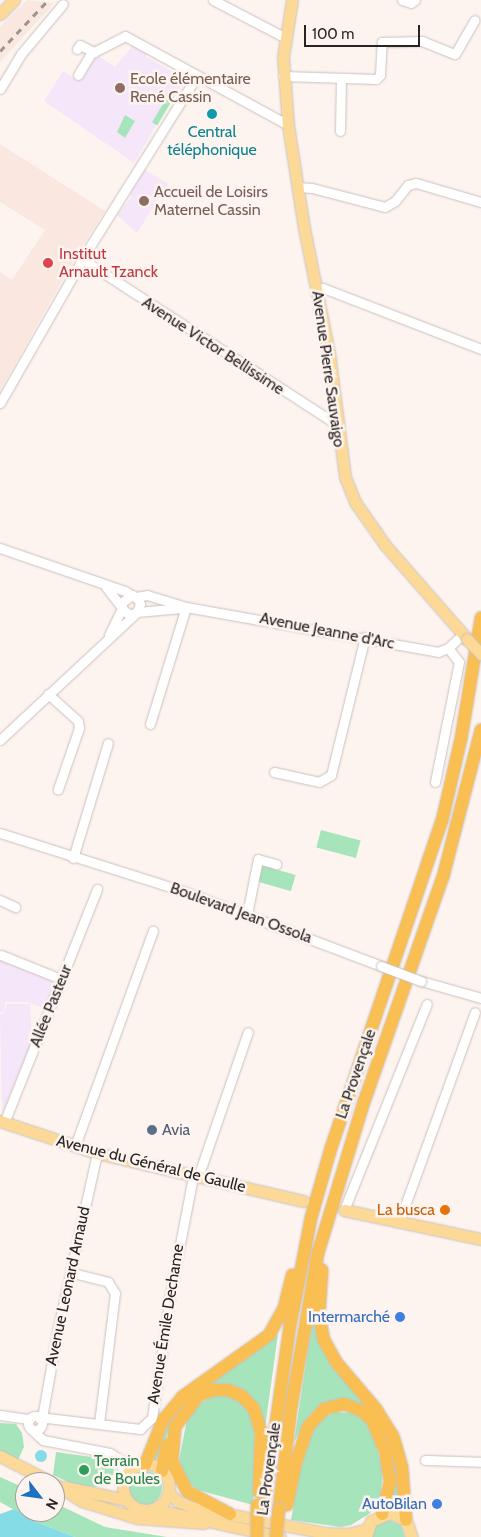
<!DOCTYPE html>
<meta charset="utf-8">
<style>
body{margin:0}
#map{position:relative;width:481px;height:1537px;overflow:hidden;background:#fdf4f0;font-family:Cabin,sans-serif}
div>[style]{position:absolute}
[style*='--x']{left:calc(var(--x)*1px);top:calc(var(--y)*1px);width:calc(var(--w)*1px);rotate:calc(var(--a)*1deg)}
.built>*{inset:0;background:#f9e7e0}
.education>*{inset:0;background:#f5e6f9}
.green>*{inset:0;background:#a6e5bc;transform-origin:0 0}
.round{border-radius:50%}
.water>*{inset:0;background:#85dce6}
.roads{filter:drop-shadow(0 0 1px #cac1bd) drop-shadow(0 0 1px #cac1bd)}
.minor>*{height:9px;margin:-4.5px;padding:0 4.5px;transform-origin:4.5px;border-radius:4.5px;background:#fff}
.minor>.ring{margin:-4.5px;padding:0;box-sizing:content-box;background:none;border:9px solid #fff;border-radius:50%}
.major>*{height:11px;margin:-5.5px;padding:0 5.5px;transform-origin:5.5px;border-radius:5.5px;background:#fcd997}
.major>.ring{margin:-5.5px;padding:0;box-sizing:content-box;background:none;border:11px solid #fcd997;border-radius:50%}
.highway>*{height:12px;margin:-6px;padding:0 6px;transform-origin:6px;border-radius:6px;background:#fabf52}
.rail>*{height:2.5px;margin-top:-1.25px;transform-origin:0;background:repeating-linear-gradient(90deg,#9b9592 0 6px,transparent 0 12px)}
.bridges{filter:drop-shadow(0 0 1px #cac1bd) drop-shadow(0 0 1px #cac1bd)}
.minor-bridge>*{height:9px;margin:-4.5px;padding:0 4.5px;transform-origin:4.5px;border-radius:4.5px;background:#fff}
.major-bridge>*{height:11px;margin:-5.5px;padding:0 5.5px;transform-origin:5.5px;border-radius:5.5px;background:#fcd997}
.highway-bridge>*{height:12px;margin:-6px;padding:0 6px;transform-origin:6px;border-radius:6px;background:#fabf52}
.dots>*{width:14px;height:14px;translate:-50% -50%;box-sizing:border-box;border:2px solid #fdf4f0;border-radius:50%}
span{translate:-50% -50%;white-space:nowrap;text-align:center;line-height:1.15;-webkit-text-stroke:5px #fdf4f0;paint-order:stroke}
.education-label{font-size:16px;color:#785e54}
.left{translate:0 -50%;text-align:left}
.culture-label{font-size:16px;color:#0d838f}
.health-label{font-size:16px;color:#be3a42}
.street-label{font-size:16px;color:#272423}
.service-label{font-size:16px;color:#4e5e75}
.food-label{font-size:16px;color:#c56008}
.right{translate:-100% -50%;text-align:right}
.shop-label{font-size:16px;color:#366cbe}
.leisure-label{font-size:16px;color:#27864d}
.north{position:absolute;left:15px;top:1472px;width:50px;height:50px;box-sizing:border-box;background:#fdf4f0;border:1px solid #a7a19e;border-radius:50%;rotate:120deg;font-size:14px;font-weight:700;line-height:20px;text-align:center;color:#272423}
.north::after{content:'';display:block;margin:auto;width:18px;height:22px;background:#1c72c0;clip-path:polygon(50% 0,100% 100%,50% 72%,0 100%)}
.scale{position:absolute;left:304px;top:25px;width:116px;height:22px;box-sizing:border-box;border:2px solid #272423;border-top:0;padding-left:6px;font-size:15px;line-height:18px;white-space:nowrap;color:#272423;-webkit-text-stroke:4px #fdf4f0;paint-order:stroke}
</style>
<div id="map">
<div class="built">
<div style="clip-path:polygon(27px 0,54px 3px,0 62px,0 27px)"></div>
<div style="clip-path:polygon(0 144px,105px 211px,77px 254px,0 391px,0 272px,12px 280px,45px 230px,0 202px)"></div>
</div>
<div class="education">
<div style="clip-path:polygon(133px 45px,137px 49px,145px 51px,146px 57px,182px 77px,183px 82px,174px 97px,169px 94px,153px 121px,157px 124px,134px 163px,44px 101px,63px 71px,78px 81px,97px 55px,115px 67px)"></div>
<div style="clip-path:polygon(143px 169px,168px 184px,137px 233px,117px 215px,132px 197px,129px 191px)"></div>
<div style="clip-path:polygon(0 960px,57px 981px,46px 1009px,27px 1002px,5px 1002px,4px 1012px,0 1012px)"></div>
<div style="clip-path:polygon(7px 1004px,30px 1004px,32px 1041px,2px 1114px,0 1014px,4px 1013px)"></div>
</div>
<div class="green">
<div style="left:169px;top:94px;width:6px;height:33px;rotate:31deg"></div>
<div style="clip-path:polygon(125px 115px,135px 121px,125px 138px,117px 132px)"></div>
<div style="left:321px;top:830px;width:41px;height:18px;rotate:15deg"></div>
<div style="left:261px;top:865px;width:36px;height:17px;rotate:16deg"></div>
<div style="clip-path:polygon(313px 1315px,394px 1450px,401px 1510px,389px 1507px,395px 1487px,394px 1461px,365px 1406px,348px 1400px,319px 1407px,309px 1416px,294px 1442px)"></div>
<div style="clip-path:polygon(278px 1334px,265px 1428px,255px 1401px,247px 1392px,227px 1384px,190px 1398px,173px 1421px,156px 1461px,151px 1460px,171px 1416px,206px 1381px,246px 1359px)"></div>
<div style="clip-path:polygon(213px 1396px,231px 1396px,247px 1407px,254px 1423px,256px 1470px,253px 1505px,198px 1490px,189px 1483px,179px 1461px,187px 1419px,196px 1406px)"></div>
<div style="clip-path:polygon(337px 1412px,354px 1413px,365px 1421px,373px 1432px,383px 1471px,380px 1501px,369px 1514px,351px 1525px,341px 1527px,291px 1520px,299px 1474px,312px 1432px,325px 1416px)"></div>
<div style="clip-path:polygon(0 1423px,16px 1424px,22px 1433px,24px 1447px,18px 1460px,0 1451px)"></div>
<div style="clip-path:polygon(56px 1452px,99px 1458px,114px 1466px,114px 1474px,97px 1487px,75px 1485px,53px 1475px)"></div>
<div class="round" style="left:128px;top:1471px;width:34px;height:34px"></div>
<div style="clip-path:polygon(0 1477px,25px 1488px,25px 1512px,55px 1512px,55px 1503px,105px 1527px,167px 1537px,75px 1537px,36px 1522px,0 1502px)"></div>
<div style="clip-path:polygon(387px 1519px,401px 1525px,405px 1537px,372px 1537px,377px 1524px)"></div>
</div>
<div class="water">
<div class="round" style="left:35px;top:1450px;width:12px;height:12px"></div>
<div style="clip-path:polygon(14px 1509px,36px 1522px,75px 1537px,0 1537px,0 1514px)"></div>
</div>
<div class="roads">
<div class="minor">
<div style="--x:213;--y:0;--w:80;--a:27.5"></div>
<div style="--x:402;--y:0;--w:9;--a:18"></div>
<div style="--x:411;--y:3;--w:5;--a:-37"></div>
<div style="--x:77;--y:49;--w:5;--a:-53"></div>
<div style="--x:80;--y:45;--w:16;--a:27"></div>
<div style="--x:94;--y:52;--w:35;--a:-27"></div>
<div style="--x:125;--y:36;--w:186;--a:28.6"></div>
<div style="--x:78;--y:75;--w:26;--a:-59"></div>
<div style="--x:283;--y:76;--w:93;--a:1.8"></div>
<div style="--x:376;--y:79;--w:6;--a:-45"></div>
<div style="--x:380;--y:75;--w:33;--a:-87"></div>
<div style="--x:382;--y:42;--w:40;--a:-1.4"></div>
<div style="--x:422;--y:41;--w:35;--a:22"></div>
<div style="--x:455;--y:54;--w:39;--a:-60"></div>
<div style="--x:0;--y:89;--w:41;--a:-59"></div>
<div style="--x:21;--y:54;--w:65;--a:-50"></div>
<div style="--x:340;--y:131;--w:52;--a:-88.9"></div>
<div style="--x:297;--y:187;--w:15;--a:4"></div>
<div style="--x:312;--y:188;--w:75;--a:14.6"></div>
<div style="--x:385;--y:207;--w:12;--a:-31"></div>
<div style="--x:395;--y:201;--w:21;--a:-51"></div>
<div style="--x:408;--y:185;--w:8;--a:-14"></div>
<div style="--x:416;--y:183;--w:68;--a:16.3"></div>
<div style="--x:82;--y:259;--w:303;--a:33"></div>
<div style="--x:317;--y:289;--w:6;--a:-9"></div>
<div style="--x:323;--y:288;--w:169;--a:21.1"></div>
<div style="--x:0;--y:403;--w:175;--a:-60.2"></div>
<div style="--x:87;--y:251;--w:205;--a:-57.9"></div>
<div style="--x:0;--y:548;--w:132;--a:19"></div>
<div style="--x:125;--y:591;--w:15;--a:32"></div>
<div style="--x:138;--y:599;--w:5;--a:68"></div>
<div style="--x:140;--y:604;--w:9;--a:111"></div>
<div style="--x:137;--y:612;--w:8;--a:157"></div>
<div style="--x:130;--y:615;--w:9;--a:-144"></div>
<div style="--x:123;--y:610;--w:7;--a:-106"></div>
<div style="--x:121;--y:603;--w:14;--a:-36"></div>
<div style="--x:106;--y:587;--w:24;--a:52"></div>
<div style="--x:135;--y:597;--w:12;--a:-9"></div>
<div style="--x:147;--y:595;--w:41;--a:17.1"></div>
<div style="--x:186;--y:607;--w:256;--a:10.1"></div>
<div style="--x:438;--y:652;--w:11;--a:-22"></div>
<div style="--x:448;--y:648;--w:21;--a:-43"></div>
<div style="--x:137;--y:612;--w:45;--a:-5.1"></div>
<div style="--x:109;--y:635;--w:30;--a:-64"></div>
<div style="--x:48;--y:694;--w:40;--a:42"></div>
<div style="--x:78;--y:721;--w:7;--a:82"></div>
<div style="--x:79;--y:728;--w:65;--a:109"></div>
<div style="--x:150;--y:724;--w:122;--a:-72.9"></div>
<div style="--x:0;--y:740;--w:185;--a:-43"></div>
<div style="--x:274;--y:772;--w:46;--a:12.5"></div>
<div style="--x:319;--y:782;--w:14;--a:-30"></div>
<div style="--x:331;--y:775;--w:142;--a:-76.2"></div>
<div style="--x:435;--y:782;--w:122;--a:-78.7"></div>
<div style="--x:459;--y:662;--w:18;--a:-128"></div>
<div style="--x:0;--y:833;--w:192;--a:17.6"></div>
<div style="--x:183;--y:891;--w:212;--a:20.7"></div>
<div style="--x:73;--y:858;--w:120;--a:-73.1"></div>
<div style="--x:0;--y:900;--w:17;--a:25"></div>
<div style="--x:247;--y:914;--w:56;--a:-78.7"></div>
<div style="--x:258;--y:859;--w:19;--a:16"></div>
<div style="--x:1;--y:955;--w:65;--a:21.8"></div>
<div style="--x:421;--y:981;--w:62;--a:15.8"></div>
<div style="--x:4;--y:1123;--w:252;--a:-68.3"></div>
<div style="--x:75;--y:1146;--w:229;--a:-70.1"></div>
<div style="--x:198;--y:1177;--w:153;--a:-71"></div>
<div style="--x:344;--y:1210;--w:222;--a:-68.1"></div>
<div style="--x:399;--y:1222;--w:223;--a:-70.1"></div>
<div style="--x:77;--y:1274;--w:32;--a:14"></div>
<div style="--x:108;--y:1282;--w:13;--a:58"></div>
<div style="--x:115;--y:1293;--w:131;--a:97"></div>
<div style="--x:0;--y:1415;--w:30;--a:8"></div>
<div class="ring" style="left:28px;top:1416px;width:5px;height:5px"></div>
<div style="--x:39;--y:1418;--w:7;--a:-56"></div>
<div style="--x:43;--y:1412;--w:85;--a:-79.9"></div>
<div style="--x:58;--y:1328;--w:179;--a:-77.4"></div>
<div style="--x:41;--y:1420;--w:6;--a:-18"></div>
<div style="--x:47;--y:1418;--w:94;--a:6.7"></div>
<div style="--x:140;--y:1429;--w:16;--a:-43"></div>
<div style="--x:152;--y:1418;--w:123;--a:-81.6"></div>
<div style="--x:170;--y:1296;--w:122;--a:-79.1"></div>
<div style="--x:31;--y:1429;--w:16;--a:43"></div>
<div style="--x:43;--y:1440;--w:68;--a:11"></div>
<div style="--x:110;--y:1453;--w:28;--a:32"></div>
<div style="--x:117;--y:1459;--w:18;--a:61"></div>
<div style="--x:425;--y:1460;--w:56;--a:2"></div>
</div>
<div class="major">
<div style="--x:292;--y:0;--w:58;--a:99"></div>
<div style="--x:283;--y:57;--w:68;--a:85.8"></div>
<div style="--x:288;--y:125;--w:104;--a:81.2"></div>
<div style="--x:304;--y:228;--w:127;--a:78.7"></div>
<div style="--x:329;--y:353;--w:125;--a:82.6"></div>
<div style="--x:345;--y:477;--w:27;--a:68"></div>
<div style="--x:355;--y:502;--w:52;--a:55.1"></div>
<div style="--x:385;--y:545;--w:125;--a:48.9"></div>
<div style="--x:0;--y:14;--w:20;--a:-45"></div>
<div style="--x:0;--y:1121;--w:102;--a:18.3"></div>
<div style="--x:97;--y:1153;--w:212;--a:13.1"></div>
<div style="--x:344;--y:1210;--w:140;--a:12"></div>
<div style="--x:0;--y:1456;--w:57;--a:27"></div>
<div class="ring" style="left:123px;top:1464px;width:35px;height:35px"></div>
<div style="--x:57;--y:1485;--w:30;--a:33"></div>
<div style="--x:82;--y:1501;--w:58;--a:17.2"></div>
<div style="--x:137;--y:1518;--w:67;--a:4.3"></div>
<div style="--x:65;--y:1487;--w:63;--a:11.8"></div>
<div style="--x:168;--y:1492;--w:13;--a:45"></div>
<div style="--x:177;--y:1501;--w:16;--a:22"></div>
<div style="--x:192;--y:1507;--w:136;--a:11.1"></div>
<div style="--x:325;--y:1533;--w:23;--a:2"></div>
<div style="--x:348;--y:1534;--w:20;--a:-15"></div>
<div style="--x:153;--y:1509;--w:130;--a:12.4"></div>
<div style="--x:366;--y:1536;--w:16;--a:-72"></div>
<div style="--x:371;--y:1521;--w:22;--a:-22"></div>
<div style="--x:391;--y:1513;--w:17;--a:25"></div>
<div style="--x:406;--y:1520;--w:18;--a:71"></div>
</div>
<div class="highway">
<div style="--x:322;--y:1270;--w:45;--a:93.8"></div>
<div style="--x:319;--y:1315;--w:25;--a:79"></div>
<div style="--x:324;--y:1340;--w:25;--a:61"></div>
<div style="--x:336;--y:1362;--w:62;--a:49.6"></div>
<div style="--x:376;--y:1409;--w:32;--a:58"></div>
<div style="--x:393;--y:1436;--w:33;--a:74"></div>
<div style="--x:402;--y:1468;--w:52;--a:85.6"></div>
<div style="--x:145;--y:1465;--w:48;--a:-68.2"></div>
<div style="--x:163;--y:1420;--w:30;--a:-50"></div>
<div style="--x:182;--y:1397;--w:107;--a:-35.5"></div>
<div style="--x:269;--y:1335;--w:31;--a:-61"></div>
<div style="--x:284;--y:1308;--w:34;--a:-76"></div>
<div style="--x:162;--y:1471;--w:27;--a:-80"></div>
<div style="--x:287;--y:1505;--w:44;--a:-78.2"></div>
<div style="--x:296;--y:1462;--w:37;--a:-71"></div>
<div style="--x:308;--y:1427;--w:24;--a:-48"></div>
<div style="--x:324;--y:1409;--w:21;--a:-14"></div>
<div style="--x:344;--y:1404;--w:19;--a:21"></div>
<div style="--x:362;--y:1411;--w:13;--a:42"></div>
<div style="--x:372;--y:1420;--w:33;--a:67"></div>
<div style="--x:385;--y:1450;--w:32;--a:81"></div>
<div style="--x:390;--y:1482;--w:33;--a:104"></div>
<div style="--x:264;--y:1506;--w:182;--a:-81.8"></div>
<div style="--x:290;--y:1326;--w:110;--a:-79"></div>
<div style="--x:311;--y:1218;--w:73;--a:-74.1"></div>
<div style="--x:331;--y:1148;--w:345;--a:-71.3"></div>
<div style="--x:442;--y:821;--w:84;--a:-77"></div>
<div style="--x:461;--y:739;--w:123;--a:-80.6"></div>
<div style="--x:279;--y:1509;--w:101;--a:-83.2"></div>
<div style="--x:291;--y:1409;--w:158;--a:-80.2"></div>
<div style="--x:318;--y:1253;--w:158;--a:-73.1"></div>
<div style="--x:364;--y:1102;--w:238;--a:-70.7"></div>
<div style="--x:443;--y:877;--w:152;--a:-75.5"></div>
<div style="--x:230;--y:1514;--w:49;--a:-151.9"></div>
<div style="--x:187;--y:1491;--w:33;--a:-117"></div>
<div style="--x:172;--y:1462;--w:35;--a:-85"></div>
<div style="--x:175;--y:1427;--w:39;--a:-53"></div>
<div style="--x:198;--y:1396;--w:17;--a:-21"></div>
<div style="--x:214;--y:1390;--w:14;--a:0"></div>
<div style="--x:228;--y:1390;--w:15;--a:23"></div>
<div style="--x:242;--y:1396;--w:18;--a:47"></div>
<div style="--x:254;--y:1409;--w:24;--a:73"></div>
<div style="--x:261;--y:1432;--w:60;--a:91.9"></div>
</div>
</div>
<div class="rail">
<div style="--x:0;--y:51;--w:70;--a:-46.7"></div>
</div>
<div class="bridges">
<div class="minor-bridge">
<div style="--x:381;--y:966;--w:43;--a:20.6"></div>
</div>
<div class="major-bridge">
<div style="--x:467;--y:639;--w:21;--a:47"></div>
</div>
<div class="highway-bridge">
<div style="--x:257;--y:1537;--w:32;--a:-90"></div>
<div style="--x:276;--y:1537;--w:28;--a:-84"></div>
</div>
</div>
<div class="dots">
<div style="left:120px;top:88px;background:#8d6e63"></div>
<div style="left:212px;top:114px;background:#0f9aa8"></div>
<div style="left:144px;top:201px;background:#8d6e63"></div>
<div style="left:48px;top:263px;background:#e0444e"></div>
<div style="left:152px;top:1130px;background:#5c6f8a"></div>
<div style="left:445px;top:1210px;background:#e8710a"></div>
<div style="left:400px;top:1317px;background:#3f7fe0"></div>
<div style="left:84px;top:1470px;background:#2e9e5b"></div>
<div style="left:437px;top:1504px;background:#3f7fe0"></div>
</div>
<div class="education-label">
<span class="left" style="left:130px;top:88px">Ecole élémentaire<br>René Cassin</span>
<span class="left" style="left:154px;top:201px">Accueil de Loisirs<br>Maternel Cassin</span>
</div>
<div class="culture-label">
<span style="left:212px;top:141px">Central<br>téléphonique</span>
</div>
<div class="health-label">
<span class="left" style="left:59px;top:263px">Institut<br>Arnault Tzanck</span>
</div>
<div class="street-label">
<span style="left:213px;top:346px;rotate:33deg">Avenue Victor Bellissime</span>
<span style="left:328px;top:369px;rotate:82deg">Avenue Pierre Sauvaigo</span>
<span style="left:327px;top:631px;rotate:11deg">Avenue Jeanne d'Arc</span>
<span style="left:241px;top:913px;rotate:20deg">Boulevard Jean Ossola</span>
<span style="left:51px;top:1006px;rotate:-68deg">Allée Pasteur</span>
<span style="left:356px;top:1074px;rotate:-71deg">La Provençale</span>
<span style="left:151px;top:1164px;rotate:14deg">Avenue du Général de Gaulle</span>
<span style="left:68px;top:1286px;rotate:-78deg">Avenue Leonard Arnaud</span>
<span style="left:166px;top:1324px;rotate:-81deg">Avenue Émile Dechame</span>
<span style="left:269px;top:1469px;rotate:-82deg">La Provençale</span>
</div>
<div class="service-label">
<span class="left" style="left:162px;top:1130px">Avia</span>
</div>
<div class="food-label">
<span class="right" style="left:435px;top:1210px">La busca</span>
</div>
<div class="shop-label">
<span class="right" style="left:390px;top:1317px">Intermarché</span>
<span class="right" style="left:427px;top:1504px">AutoBilan</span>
</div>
<div class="leisure-label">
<span class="left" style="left:94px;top:1470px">Terrain<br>de Boules</span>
</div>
<div class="north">N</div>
<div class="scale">100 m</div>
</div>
